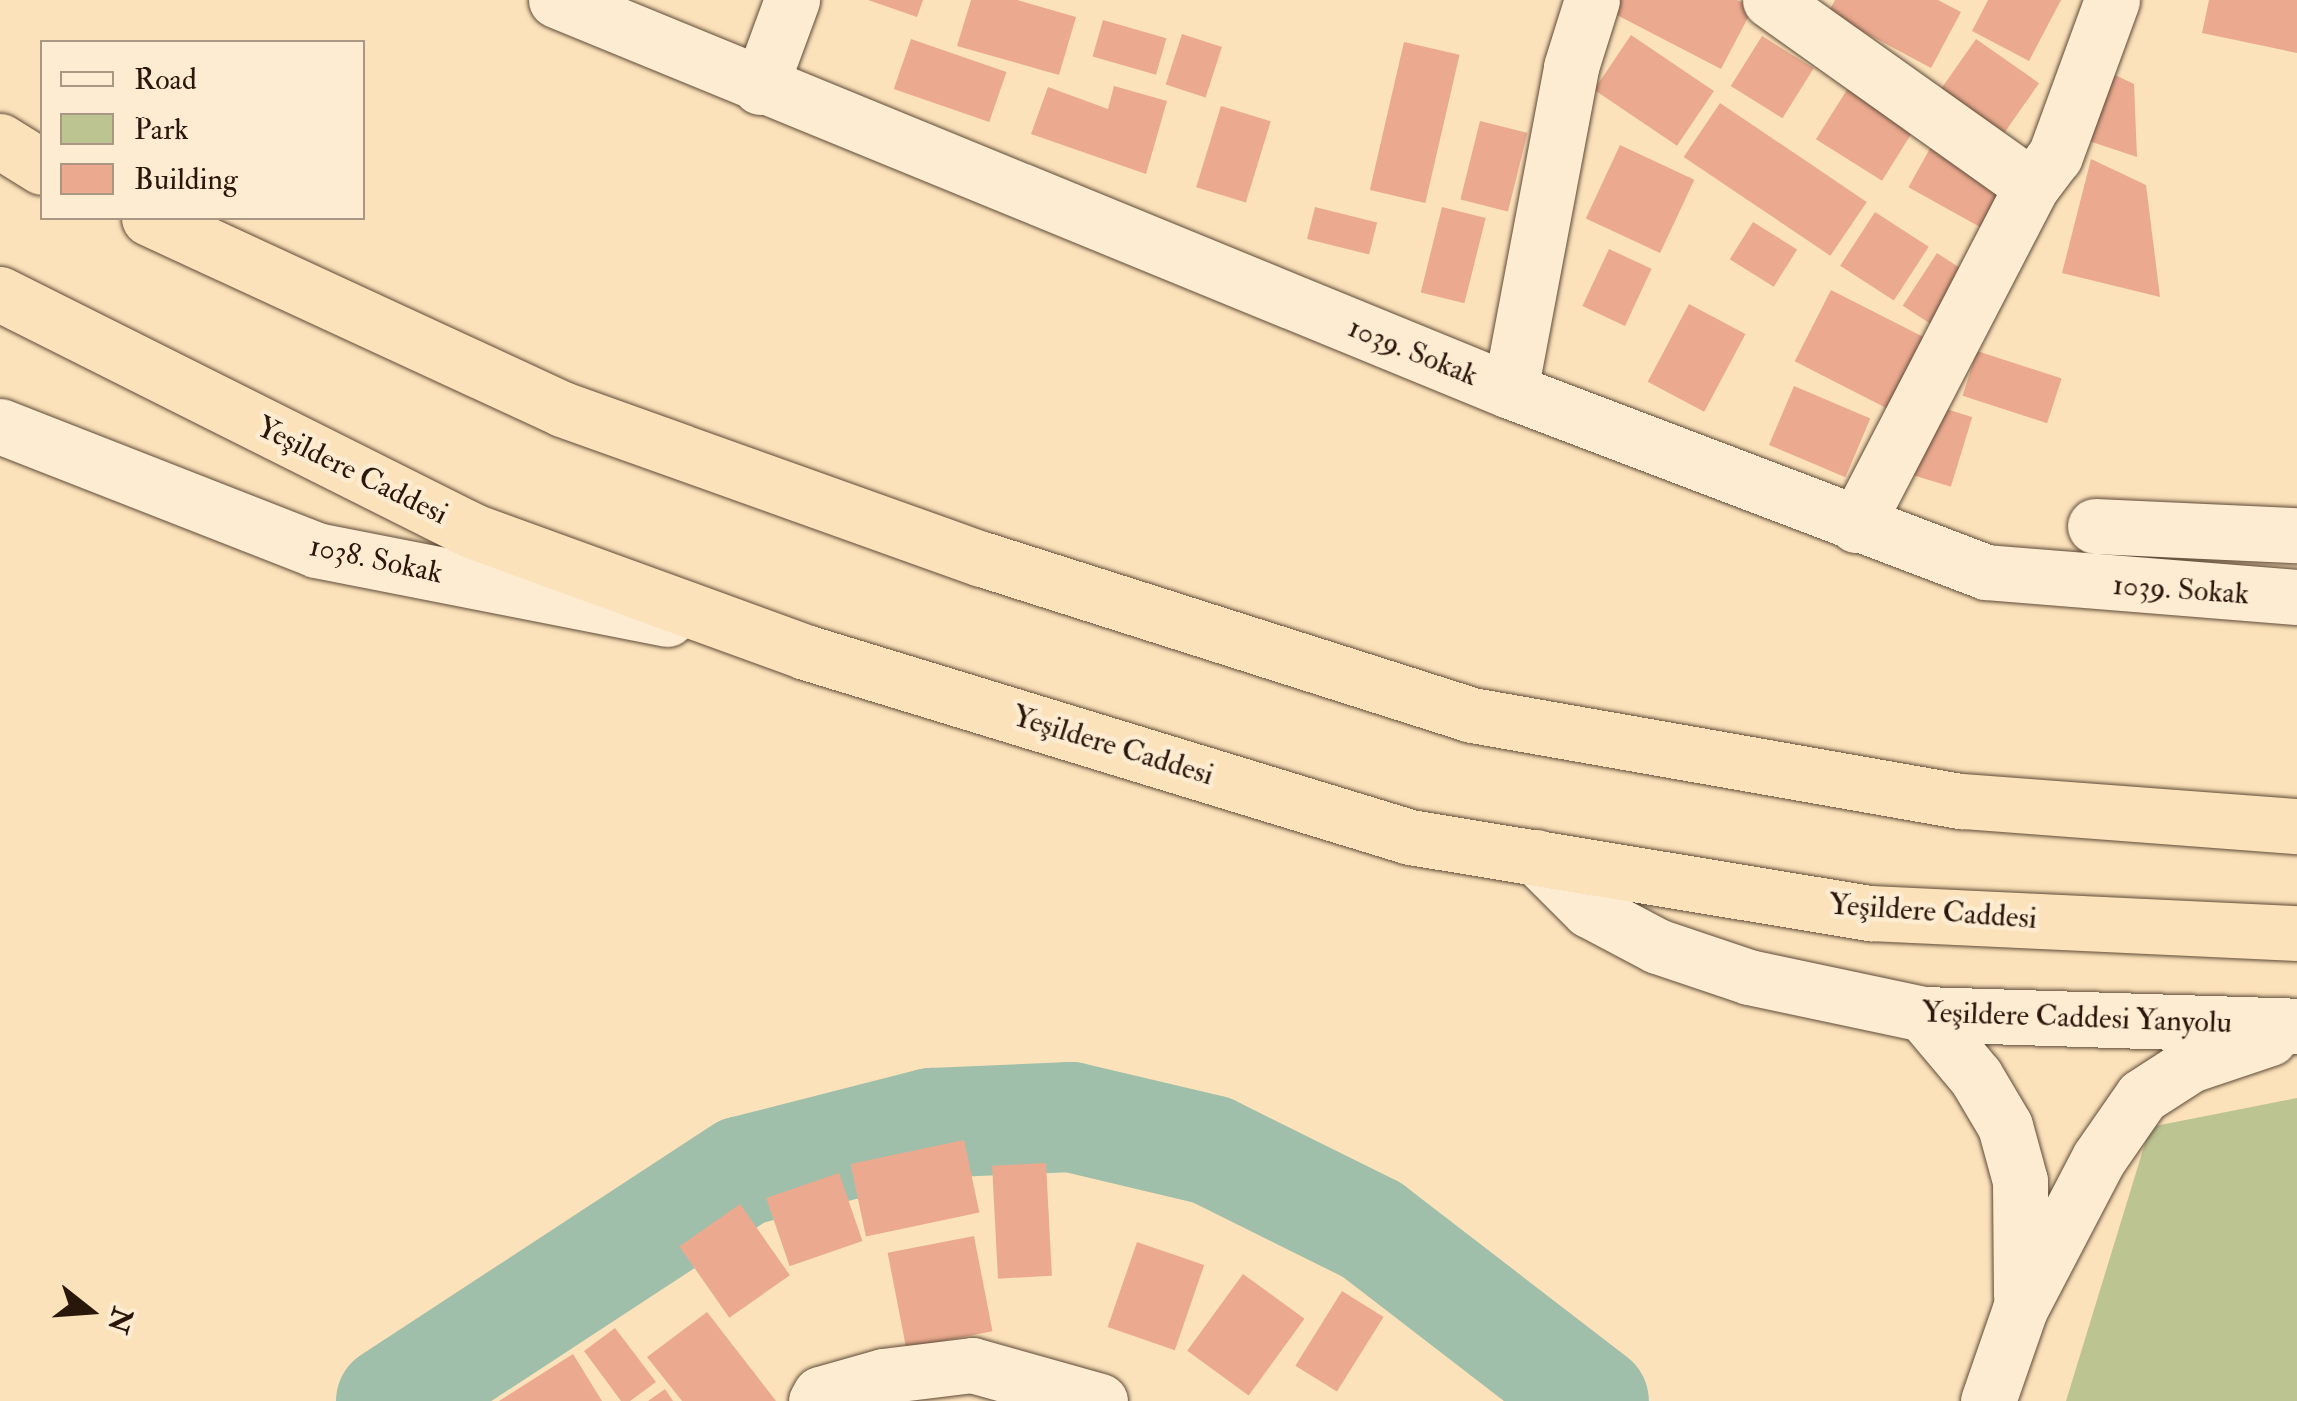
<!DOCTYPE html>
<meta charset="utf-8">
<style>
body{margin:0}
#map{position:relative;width:2297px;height:1401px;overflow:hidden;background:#fce2ba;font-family:"IM FELL Double Pica",serif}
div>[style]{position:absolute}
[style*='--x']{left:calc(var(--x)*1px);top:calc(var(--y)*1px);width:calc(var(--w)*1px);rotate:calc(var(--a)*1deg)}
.green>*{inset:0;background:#bcc492}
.river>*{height:110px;margin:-55px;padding:0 55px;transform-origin:55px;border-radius:55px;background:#a0bfaa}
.building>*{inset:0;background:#ebaa8f;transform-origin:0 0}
.roads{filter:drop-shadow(0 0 2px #5e4a38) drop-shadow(0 0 2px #5e4a38)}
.street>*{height:55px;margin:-27.5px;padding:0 27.5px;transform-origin:27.5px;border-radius:27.5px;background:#fdecd2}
.secondary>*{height:55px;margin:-27.5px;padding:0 27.5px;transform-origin:27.5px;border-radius:27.5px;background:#fdecd2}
.highway>*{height:55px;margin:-27.5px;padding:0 27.5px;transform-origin:27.5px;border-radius:27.5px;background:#fce2ba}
span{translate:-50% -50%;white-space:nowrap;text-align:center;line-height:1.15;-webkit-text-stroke:9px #fdecd2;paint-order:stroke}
.street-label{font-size:30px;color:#2a170c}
.legend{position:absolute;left:40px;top:40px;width:325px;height:180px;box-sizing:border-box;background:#fdecd2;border:2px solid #a99783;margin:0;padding:12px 18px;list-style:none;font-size:30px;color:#2a170c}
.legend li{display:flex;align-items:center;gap:20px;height:50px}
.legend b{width:50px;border:2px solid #a99783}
.north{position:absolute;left:40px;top:1261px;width:100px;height:100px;-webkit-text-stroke:8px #fdecd2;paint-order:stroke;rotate:107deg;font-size:28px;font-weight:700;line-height:40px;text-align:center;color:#2a170c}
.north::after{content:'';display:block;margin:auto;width:35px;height:45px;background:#2a170c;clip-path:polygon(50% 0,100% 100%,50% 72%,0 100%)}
</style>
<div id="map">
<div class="green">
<div style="clip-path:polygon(2297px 1098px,2297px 1401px,2066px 1401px,2150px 1127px)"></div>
</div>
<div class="river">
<div style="--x:391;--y:1401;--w:420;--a:-33.2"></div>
<div style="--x:743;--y:1171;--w:195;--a:-14.3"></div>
<div style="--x:932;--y:1123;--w:139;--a:-2.5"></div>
<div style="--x:1071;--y:1117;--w:144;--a:13.3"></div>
<div style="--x:1211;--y:1150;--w:180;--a:26.4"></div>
<div style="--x:1372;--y:1230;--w:280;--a:37.6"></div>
</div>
<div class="building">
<div style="clip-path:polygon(868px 0,923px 0,917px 17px)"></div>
<div style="clip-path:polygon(971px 0,1017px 0,1076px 17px,1059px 75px,957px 46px)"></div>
<div style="clip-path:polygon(1618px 0,1737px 0,1753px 8px,1721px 69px,1611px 12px)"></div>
<div style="clip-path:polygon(1835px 0,1938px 0,1961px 12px,1931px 68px,1828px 13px)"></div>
<div style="clip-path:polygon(1988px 0,2061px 0,2029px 61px,1972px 31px)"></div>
<div style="clip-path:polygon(2209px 0,2297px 0,2297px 53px,2202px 33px)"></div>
<div style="left:1103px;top:20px;width:66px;height:38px;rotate:16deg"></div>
<div style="left:1182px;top:34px;width:42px;height:53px;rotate:18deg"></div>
<div style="left:1631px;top:35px;width:100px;height:66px;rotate:34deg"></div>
<div style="left:1762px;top:36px;width:61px;height:59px;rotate:32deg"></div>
<div style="left:911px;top:39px;width:101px;height:53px;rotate:19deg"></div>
<div style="left:1976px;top:39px;width:77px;height:65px;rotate:35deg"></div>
<div style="left:1404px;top:42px;width:57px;height:152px;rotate:13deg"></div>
<div style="clip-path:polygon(2109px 72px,2134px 84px,2137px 157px,2086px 140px)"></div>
<div style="left:1853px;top:80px;width:78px;height:70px;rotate:32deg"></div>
<div style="clip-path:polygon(1114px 86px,1167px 101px,1146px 174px,1031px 134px,1048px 87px,1108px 109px)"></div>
<div style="left:1720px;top:103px;width:177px;height:65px;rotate:34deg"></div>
<div style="left:1221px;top:106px;width:52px;height:85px;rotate:17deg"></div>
<div style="left:1480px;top:121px;width:49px;height:81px;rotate:14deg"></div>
<div style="left:1938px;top:134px;width:88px;height:61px;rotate:29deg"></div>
<div style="left:1620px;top:145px;width:82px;height:81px;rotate:25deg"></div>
<div style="clip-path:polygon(2091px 159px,2146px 185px,2160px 297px,2062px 273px)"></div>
<div style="left:1315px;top:207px;width:64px;height:33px;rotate:14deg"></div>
<div style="left:1442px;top:207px;width:45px;height:88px;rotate:14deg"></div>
<div style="left:1875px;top:212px;width:64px;height:64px;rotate:33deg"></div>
<div style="left:1753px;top:222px;width:52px;height:44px;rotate:32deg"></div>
<div style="left:1609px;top:249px;width:47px;height:63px;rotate:25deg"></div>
<div style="left:1937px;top:253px;width:38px;height:63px;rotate:33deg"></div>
<div style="left:1831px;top:290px;width:106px;height:80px;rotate:27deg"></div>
<div style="left:1689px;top:304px;width:64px;height:88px;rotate:28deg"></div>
<div style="left:1977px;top:351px;width:89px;height:47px;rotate:18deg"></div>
<div style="left:1794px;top:386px;width:83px;height:64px;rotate:23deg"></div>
<div style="left:1933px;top:405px;width:41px;height:73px;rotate:17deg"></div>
<div style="left:964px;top:1140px;width:74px;height:116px;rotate:78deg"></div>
<div style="left:1046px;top:1163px;width:113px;height:54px;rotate:87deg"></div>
<div style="left:839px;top:1173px;width:72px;height:77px;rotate:71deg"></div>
<div style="left:740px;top:1204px;width:87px;height:74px;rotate:55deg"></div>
<div style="left:974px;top:1236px;width:97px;height:88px;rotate:79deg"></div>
<div style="left:1137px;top:1242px;width:71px;height:90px;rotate:19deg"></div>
<div style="left:1243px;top:1274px;width:76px;height:95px;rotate:36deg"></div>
<div style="left:1342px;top:1291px;width:49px;height:88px;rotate:32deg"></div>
<div style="clip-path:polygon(707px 1312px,776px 1401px,682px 1401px,647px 1357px)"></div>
<div style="clip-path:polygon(615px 1328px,656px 1382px,630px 1401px,621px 1401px,584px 1351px)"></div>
<div style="clip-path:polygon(573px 1354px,602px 1401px,499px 1401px)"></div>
<div style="clip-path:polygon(665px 1389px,673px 1401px,648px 1401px)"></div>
</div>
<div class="roads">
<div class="street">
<div style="--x:556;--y:0;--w:1031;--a:22.29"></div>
<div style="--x:1510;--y:391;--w:509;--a:20.82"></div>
<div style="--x:1986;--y:572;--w:312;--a:4.6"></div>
<div style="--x:1770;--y:0;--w:321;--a:35.4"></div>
<div style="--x:760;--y:87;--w:93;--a:-69.8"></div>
<div style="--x:1510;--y:391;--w:330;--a:-79.3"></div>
<div style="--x:1571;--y:67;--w:70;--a:-72.6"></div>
<div style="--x:1856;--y:525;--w:382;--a:-62.6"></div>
<div style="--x:2032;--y:186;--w:38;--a:-53"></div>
<div style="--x:2055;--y:156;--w:166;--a:-69.9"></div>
<div style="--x:2095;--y:526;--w:202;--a:2.6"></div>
<div style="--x:816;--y:1401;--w:8;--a:-60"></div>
<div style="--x:820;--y:1394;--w:66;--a:-15.9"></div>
<div style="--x:883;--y:1376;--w:90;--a:-7"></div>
<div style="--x:972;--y:1365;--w:133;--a:15.7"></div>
</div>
<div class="secondary">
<div style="--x:0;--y:426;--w:339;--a:21.4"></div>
<div style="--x:316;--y:550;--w:358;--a:11.1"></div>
<div style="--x:1536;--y:857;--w:75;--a:45"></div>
<div style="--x:1589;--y:910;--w:77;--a:27.9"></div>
<div style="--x:1657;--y:946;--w:97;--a:18.6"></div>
<div style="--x:1749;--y:977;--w:178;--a:12"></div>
<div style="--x:1923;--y:1014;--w:374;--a:1.8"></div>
<div style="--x:1923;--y:1014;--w:82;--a:49.9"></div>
<div style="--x:1976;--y:1077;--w:57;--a:59.4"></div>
<div style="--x:2005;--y:1126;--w:57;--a:74.7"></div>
<div style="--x:2020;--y:1181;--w:115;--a:89.5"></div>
<div style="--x:1988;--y:1401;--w:97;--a:-70.8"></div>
<div style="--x:2020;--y:1309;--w:170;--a:-62.4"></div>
<div style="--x:2099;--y:1158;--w:75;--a:-55.3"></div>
<div style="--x:2142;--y:1096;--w:57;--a:-32.9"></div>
<div style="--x:2190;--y:1065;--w:84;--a:-18.6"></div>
</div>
<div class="highway">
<div style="--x:0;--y:141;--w:49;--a:31.8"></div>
<div style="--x:149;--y:218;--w:455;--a:24.8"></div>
<div style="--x:562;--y:409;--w:446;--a:19.7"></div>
<div style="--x:982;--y:559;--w:514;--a:17.66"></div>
<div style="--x:1472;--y:715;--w:497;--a:10"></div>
<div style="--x:1962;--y:801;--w:336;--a:4.3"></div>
<div style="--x:0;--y:294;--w:529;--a:26.61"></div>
<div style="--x:473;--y:531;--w:353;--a:20"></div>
<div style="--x:805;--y:652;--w:633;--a:17"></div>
<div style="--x:1410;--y:837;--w:467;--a:9.4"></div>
<div style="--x:1871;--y:913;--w:426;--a:2.7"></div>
</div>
</div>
<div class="street-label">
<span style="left:1413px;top:352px;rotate:22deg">1039. Sokak</span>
<span style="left:352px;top:471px;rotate:26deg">Yeşildere Caddesi</span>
<span style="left:376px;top:560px;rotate:12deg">1038. Sokak</span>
<span style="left:2181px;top:590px;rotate:4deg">1039. Sokak</span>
<span style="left:1113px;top:746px;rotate:17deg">Yeşildere Caddesi</span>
<span style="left:1933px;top:912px;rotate:4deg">Yeşildere Caddesi</span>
<span style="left:2077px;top:1018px;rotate:2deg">Yeşildere Caddesi Yanyolu</span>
</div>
<ul class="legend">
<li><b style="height:12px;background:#fdecd2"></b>Road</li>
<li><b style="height:28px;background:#bcc492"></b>Park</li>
<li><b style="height:28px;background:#ebaa8f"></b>Building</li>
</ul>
<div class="north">N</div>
</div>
